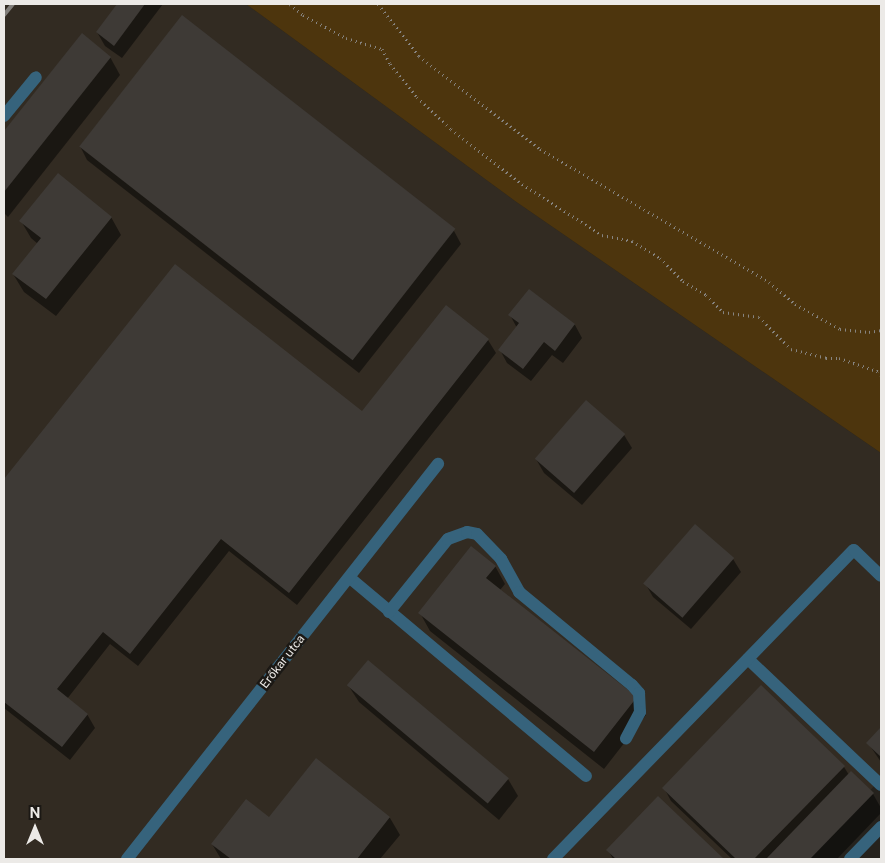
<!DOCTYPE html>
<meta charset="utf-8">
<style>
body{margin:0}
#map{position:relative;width:885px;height:863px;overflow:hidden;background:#25221d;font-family:"Public Sans",sans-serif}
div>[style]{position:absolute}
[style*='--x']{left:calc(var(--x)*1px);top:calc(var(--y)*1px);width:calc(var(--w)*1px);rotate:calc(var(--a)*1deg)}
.built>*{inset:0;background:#322b22}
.green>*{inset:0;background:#4d350d}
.shadow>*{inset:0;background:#0007}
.building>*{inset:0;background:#3e3a36;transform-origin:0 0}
.path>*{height:3px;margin-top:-1.5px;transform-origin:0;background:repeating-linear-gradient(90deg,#878480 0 1px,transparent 0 5px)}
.minor>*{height:12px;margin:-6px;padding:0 6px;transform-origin:6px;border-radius:6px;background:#36637c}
.rail>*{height:4px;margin:-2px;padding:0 2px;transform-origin:2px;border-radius:2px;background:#817e7a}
span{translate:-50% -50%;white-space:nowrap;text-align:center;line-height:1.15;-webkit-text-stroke:5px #1b1814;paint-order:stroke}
.street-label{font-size:12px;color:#eceae7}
.frame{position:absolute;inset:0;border:5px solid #eceae7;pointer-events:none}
.north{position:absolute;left:10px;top:803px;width:50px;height:50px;-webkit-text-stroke:4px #1b1814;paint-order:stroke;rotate:0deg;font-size:14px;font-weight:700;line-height:20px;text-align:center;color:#eceae7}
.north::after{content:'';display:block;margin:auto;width:18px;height:22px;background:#eceae7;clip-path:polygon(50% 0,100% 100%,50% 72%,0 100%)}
</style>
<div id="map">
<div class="built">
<div style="clip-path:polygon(4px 4px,246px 4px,515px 201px,881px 453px,881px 779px,804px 859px,4px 859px)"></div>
</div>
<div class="green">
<div style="clip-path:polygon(246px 4px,881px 4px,881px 453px,515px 201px)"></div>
</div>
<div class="shadow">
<div style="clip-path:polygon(119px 4px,163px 4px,122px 58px,105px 46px,97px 32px)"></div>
<div style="clip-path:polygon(182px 17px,454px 231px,461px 244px,359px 373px,87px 160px,80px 146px)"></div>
<div style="clip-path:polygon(82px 35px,110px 57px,120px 75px,8px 217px,4px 213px,4px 133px)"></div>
<div style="clip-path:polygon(111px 217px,121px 235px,56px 316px,24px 292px,13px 274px,38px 244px,31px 238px,21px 221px)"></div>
<div style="clip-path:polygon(529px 290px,575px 325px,582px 338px,563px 363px,552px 355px,531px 381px,507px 363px,500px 350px,517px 328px,510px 315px)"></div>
<div style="clip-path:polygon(488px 340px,496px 353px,297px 605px,229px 551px,138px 666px,110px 644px,67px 699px,87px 714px,95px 728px,70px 760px,4px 708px,4px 480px,363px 413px)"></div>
<div style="clip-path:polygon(624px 435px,632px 448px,582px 505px,544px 473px,536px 459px)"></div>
<div style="clip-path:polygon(733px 559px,741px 572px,691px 629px,653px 597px,645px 583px)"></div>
<div style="clip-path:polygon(495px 566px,505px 584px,500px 590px,636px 698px,646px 715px,604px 769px,430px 631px,420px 613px)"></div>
<div style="clip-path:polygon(348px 685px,508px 779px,518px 796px,499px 820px,359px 702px)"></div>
<div style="clip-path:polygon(881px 729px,881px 762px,868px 743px)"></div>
<div style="clip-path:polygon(316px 759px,390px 818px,400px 835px,380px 859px,221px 859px,212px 844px,269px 819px)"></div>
<div style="clip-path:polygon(844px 767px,849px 775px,873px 794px,881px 808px,881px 813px,837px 859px,732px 859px,671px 801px,664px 788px)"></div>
<div style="clip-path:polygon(658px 798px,722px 859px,613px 859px,608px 850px)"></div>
</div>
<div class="building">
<div style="clip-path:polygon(117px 4px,145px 4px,114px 46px,96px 32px)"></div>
<div style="left:182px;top:15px;width:347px;height:167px;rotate:38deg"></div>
<div style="clip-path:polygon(82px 33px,111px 57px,4px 192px,4px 131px)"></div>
<div style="clip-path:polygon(58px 173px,112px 217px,46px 299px,12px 274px,41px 238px,19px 221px)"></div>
<div style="clip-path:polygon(175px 264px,362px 411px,446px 305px,489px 339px,289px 593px,221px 539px,130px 654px,103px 632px,57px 689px,88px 714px,62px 747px,4px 702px,4px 479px)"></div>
<div style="clip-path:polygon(529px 289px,575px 324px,555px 351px,544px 342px,523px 369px,498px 350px,519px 323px,508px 315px)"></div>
<div style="left:586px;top:400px;width:52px;height:78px;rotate:41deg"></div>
<div style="left:695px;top:524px;width:52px;height:79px;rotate:41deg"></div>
<div style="clip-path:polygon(471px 546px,496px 566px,486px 578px,637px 697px,594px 752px,418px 613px)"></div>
<div style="left:368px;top:660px;width:184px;height:33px;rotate:40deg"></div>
<div style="clip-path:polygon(761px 685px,845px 766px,754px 859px,736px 859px,662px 788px)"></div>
<div style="clip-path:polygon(881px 727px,881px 757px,866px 743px)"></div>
<div style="clip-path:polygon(316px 758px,390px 817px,357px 859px,231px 859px,211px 844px,246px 799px,269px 817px)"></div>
<div style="clip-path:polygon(851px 771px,874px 793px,810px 859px,766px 859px)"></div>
<div style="clip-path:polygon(658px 796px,724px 859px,616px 859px,606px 850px)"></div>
</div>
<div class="path">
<div style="--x:290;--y:4;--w:17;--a:40"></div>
<div style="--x:303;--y:15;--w:49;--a:28.1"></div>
<div style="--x:346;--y:38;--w:38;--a:17"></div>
<div style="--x:382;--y:49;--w:17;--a:62"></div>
<div style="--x:390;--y:64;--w:43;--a:50.7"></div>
<div style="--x:417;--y:97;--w:47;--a:43.3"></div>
<div style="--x:451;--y:129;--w:90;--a:37.8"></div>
<div style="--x:522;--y:184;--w:95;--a:32.5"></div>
<div style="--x:602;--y:235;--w:31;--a:11"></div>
<div style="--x:632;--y:241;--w:33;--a:31"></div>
<div style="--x:660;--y:258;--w:33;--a:45"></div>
<div style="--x:683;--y:281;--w:27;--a:31"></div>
<div style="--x:706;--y:295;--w:24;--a:45"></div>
<div style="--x:723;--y:312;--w:36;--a:8"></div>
<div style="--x:759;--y:317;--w:45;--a:45"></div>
<div style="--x:791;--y:349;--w:36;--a:14"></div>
<div style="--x:826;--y:358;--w:13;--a:0"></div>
<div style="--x:839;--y:358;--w:40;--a:18.9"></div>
<div style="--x:877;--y:371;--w:4;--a:-27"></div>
<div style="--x:378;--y:4;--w:66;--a:51.7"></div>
<div style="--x:419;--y:56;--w:153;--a:37.5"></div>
<div style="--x:540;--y:149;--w:265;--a:30.1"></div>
<div style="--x:769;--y:282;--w:34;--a:40"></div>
<div style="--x:795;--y:304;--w:51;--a:29.1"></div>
<div style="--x:840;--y:329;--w:29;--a:6"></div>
<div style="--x:869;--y:332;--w:12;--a:-9"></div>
<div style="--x:877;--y:371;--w:6;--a:45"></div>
</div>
<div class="minor">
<div style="--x:4;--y:116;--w:50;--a:-50.6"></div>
<div style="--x:350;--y:578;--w:308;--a:40"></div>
<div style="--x:389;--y:612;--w:94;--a:-51.1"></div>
<div style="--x:448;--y:539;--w:20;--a:-20"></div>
<div style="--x:467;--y:532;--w:10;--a:11"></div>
<div style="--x:477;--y:534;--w:35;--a:46"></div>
<div style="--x:501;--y:559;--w:38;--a:61"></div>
<div style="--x:519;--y:592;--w:146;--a:39.5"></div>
<div style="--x:632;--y:685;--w:11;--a:49"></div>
<div style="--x:639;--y:693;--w:19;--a:87"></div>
<div style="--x:640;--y:712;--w:30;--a:118"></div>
<div style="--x:748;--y:659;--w:183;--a:43.5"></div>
<div style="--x:127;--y:859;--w:503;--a:-51.79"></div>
<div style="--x:553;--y:859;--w:431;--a:-45.8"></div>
<div style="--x:854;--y:550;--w:37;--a:44"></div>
<div style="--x:850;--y:859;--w:45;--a:-45.9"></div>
</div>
<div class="rail">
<div style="--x:4;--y:15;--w:14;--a:-51"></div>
</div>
<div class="street-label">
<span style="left:283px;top:662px;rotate:-52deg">Erőkar utca</span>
</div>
<div class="frame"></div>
<div class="north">N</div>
</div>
